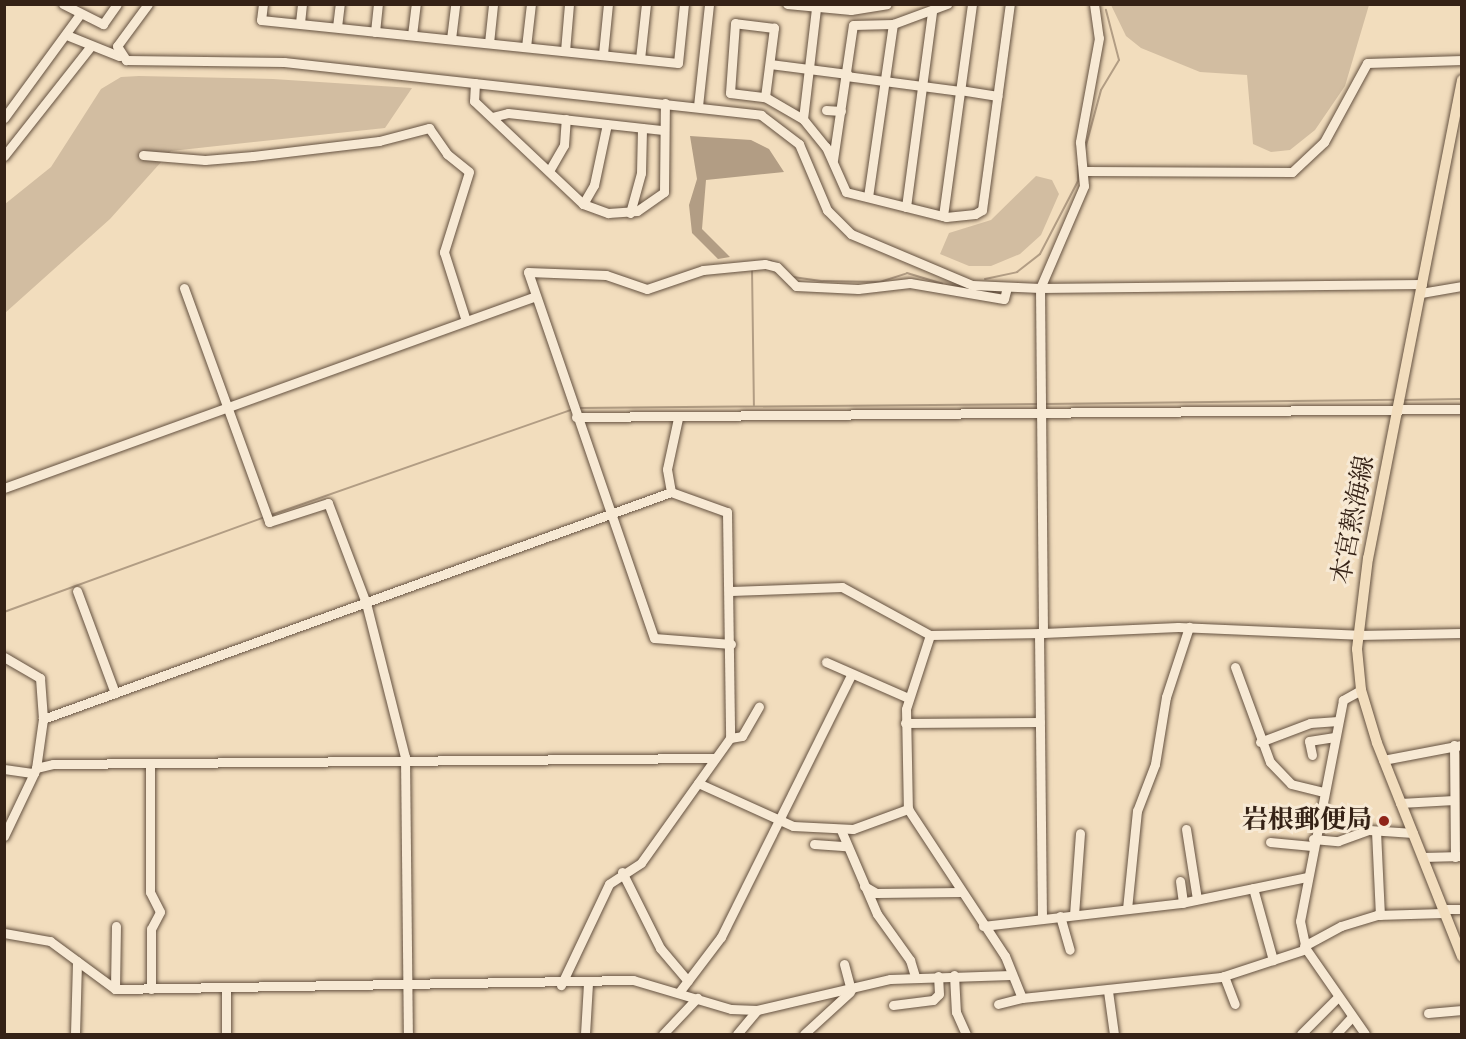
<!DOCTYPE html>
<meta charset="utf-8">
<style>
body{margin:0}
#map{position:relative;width:1466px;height:1039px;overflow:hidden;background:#f2ddbd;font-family:"IM FELL Double Pica","Noto Serif JP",serif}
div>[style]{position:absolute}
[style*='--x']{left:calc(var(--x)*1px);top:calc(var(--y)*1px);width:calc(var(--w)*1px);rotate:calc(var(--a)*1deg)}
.green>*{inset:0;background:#d2bda1}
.water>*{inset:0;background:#b29d84}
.stream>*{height:2px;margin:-1px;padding:0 1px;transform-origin:1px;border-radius:1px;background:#b29d84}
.roads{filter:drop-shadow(0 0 2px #645140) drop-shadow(0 0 2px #645140)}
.minor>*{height:9px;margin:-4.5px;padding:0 4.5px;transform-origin:4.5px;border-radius:4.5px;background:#f7e9d4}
.major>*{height:10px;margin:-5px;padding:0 5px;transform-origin:5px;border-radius:5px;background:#f2ddbd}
.dots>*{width:16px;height:16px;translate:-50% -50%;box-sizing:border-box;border:3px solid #f7e9d4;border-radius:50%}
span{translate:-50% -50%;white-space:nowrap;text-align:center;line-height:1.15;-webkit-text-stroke:6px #f7e9d4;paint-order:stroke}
.street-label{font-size:26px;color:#352216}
.poi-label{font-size:26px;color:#352216;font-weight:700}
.right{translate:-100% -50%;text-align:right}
.frame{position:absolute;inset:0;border:6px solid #352216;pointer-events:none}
</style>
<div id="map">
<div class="green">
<div style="clip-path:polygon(1111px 5px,1369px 5px,1345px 86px,1315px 130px,1290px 150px,1271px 152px,1253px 144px,1247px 75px,1200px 72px,1141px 48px,1126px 36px)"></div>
<div style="clip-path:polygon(139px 76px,273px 79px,412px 88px,385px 128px,171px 151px,110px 219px,5px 313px,5px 204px,51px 167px,101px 89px,121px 77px)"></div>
<div style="clip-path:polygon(1036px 176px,1052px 180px,1059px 194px,1041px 235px,1020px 254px,991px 266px,969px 266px,940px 254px,949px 233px,991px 220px)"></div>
</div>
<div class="water">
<div style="clip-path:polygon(690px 136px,751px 140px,769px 149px,784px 172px,706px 180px,702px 229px,730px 257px,718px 259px,692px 233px,689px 205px,697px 179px)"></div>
</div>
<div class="stream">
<div style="--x:1085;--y:149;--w:61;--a:-74.8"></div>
<div style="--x:1101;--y:90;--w:35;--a:-59"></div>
<div style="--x:1119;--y:60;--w:52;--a:-104.6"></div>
<div style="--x:771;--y:261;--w:27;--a:36"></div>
<div style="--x:793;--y:277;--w:30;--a:8"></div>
<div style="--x:823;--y:281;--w:57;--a:1"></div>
<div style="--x:880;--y:282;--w:28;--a:-18"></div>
<div style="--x:907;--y:273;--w:37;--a:17"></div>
<div style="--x:752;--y:268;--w:138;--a:89.2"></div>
<div style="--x:985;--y:279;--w:33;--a:-12"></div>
<div style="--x:1017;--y:272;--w:29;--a:-38"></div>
<div style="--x:1040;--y:254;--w:82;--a:-62.5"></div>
<div style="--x:1078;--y:181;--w:15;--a:-90"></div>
<div style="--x:1401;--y:400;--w:61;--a:-0.9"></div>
<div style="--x:1044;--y:404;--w:352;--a:-0.7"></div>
<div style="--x:577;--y:408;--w:462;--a:-0.5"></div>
<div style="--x:271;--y:515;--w:318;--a:-19.3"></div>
<div style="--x:4;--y:612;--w:278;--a:-20"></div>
</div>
<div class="roads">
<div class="minor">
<div style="--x:63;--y:4;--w:45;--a:26.6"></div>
<div style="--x:103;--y:24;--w:24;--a:-55"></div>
<div style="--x:148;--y:4;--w:52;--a:126.4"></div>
<div style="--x:117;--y:46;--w:17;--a:57"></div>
<div style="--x:126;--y:60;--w:158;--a:0.7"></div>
<div style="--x:284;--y:62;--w:480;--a:6.3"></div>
<div style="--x:761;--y:115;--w:48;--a:37.3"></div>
<div style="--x:799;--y:144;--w:72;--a:67"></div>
<div style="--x:827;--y:210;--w:34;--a:45"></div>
<div style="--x:851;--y:234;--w:131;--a:22.9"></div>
<div style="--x:972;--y:285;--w:68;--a:2.5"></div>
<div style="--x:1040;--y:288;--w:345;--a:89.5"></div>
<div style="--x:1043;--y:633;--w:135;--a:-2.5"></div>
<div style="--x:1178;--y:627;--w:180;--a:2.5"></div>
<div style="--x:1358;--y:635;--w:104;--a:-1.1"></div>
<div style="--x:263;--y:4;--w:16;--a:97"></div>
<div style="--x:261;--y:20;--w:419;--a:5.9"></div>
<div style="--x:678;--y:63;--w:59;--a:-84.2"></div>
<div style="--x:787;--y:4;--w:64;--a:5.4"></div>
<div style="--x:851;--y:10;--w:36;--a:-9"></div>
<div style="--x:1094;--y:4;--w:34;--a:82"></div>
<div style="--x:1099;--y:38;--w:106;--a:100.4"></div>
<div style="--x:1080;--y:142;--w:44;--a:84.8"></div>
<div style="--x:1084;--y:186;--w:111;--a:113.3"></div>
<div style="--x:1040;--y:288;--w:382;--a:-0.6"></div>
<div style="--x:300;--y:23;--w:19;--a:-84"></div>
<div style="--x:337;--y:27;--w:23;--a:-83"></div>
<div style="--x:375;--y:32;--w:28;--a:-84"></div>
<div style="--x:412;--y:35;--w:31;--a:-83"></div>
<div style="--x:69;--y:36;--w:54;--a:21.8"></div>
<div style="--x:451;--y:39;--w:35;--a:-83"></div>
<div style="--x:489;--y:43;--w:39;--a:-84"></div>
<div style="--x:526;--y:47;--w:43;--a:-83.4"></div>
<div style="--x:565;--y:51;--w:47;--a:-85.1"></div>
<div style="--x:603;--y:54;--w:50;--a:-84.3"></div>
<div style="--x:640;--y:59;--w:55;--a:-83.8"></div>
<div style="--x:770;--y:64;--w:78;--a:7.4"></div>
<div style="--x:846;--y:76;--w:115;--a:7.5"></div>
<div style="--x:475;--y:83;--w:18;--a:93"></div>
<div style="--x:474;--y:101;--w:150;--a:43.4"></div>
<div style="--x:583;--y:204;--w:27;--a:20"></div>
<div style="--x:608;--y:213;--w:29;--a:-4"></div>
<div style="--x:637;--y:211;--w:33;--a:-35"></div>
<div style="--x:664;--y:192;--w:89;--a:-89.4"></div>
<div style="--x:960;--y:90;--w:38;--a:9"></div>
<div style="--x:765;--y:97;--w:70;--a:-82.6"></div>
<div style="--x:774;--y:28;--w:39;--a:-173"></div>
<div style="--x:735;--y:23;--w:70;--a:94.1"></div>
<div style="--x:730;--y:93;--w:35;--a:7"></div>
<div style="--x:765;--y:97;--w:44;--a:30.1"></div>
<div style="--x:803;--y:119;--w:36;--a:51"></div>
<div style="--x:826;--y:147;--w:49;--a:66"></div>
<div style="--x:846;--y:192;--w:103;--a:14"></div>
<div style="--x:946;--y:217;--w:29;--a:-6"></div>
<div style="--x:975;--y:214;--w:8;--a:-30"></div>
<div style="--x:982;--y:210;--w:208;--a:-82.3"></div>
<div style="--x:698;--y:106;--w:103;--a:-83.8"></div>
<div style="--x:826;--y:110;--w:15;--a:4"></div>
<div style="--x:492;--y:117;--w:16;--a:-14"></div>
<div style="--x:508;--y:113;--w:156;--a:6.3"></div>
<div style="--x:4;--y:118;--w:129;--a:-53.8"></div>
<div style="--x:803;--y:119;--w:112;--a:-83.3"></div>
<div style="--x:143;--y:155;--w:62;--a:4.6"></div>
<div style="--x:205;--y:160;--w:48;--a:-4.8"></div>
<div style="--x:253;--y:156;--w:127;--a:-6.8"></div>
<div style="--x:379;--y:141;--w:52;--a:-14.6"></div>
<div style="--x:429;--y:128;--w:32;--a:55"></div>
<div style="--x:447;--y:154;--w:28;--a:39"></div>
<div style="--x:469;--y:172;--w:84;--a:107.4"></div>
<div style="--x:444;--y:252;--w:72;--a:72.3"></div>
<div style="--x:4;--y:156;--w:140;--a:-51.7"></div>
<div style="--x:833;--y:160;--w:136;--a:-81.6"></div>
<div style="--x:853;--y:25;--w:40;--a:-1.4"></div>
<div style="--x:893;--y:24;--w:58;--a:-20.3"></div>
<div style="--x:549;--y:171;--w:30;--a:-60"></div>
<div style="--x:564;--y:145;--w:26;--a:-86"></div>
<div style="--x:1086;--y:171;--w:206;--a:0.3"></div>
<div style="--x:1292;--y:172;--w:44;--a:-43.2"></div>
<div style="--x:1324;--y:142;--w:90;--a:-61.4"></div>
<div style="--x:1367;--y:63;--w:95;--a:-1.8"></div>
<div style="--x:868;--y:197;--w:175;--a:-81.8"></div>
<div style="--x:583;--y:204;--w:22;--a:-60"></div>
<div style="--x:594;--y:185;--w:62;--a:-78"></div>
<div style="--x:906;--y:207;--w:198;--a:-82.4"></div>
<div style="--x:630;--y:213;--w:41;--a:-74.6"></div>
<div style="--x:641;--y:173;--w:45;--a:-88.7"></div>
<div style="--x:943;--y:216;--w:214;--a:-82.2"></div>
<div style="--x:184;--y:288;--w:249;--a:70"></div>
<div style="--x:269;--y:522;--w:62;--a:-17.9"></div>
<div style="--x:328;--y:503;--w:107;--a:69.2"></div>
<div style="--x:366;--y:603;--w:159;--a:75.8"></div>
<div style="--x:405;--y:757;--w:277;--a:89.4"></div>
<div style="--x:1421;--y:293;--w:42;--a:-9.7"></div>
<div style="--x:576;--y:417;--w:886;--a:-0.52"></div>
<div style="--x:4;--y:488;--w:562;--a:-19.85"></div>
<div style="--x:671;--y:492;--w:23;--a:-100"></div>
<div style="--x:667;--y:469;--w:52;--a:-77.8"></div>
<div style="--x:77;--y:591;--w:109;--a:69.6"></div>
<div style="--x:731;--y:591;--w:111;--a:-2.1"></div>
<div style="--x:842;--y:587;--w:100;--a:28.6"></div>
<div style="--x:930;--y:635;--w:113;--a:-1"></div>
<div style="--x:1039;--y:633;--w:285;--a:89.4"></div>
<div style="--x:930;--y:635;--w:78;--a:108"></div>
<div style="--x:906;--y:709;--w:100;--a:88.9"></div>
<div style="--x:908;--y:809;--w:176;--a:56.6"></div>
<div style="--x:1005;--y:956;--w:45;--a:68"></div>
<div style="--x:1022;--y:998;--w:200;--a:-6"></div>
<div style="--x:1221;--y:977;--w:89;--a:-18.2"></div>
<div style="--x:731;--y:644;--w:77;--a:-175.5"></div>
<div style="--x:654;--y:638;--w:387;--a:-109"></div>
<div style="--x:528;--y:272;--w:78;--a:2.2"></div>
<div style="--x:606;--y:275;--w:43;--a:18.9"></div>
<div style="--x:647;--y:289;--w:59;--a:-18.7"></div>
<div style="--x:703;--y:270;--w:62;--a:-5.5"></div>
<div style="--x:765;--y:264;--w:12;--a:14"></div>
<div style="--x:777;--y:267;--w:27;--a:45"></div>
<div style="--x:796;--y:286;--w:62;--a:2.8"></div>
<div style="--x:858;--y:289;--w:52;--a:-6.6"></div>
<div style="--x:910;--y:283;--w:95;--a:9.7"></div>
<div style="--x:1004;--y:299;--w:12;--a:-76"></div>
<div style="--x:4;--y:657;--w:42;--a:30.3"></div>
<div style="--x:40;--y:678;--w:41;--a:85.8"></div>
<div style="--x:43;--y:719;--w:49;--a:98.1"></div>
<div style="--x:826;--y:662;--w:90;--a:23.7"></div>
<div style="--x:1235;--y:667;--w:101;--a:69.8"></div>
<div style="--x:1270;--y:762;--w:30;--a:46"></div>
<div style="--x:1291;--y:784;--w:34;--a:14"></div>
<div style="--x:1361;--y:690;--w:21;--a:151"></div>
<div style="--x:1343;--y:700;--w:225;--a:101"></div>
<div style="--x:1300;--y:921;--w:29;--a:78"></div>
<div style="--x:1306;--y:949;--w:103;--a:55.2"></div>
<div style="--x:43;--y:719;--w:668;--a:-19.87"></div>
<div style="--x:671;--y:492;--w:59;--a:19.7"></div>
<div style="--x:727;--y:512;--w:226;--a:89.2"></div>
<div style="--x:730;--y:738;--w:153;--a:125.5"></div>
<div style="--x:641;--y:863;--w:38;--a:147"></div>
<div style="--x:609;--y:884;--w:112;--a:115.4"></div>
<div style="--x:905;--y:723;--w:135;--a:-0.4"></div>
<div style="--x:730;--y:738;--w:12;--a:-9"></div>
<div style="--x:742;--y:736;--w:34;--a:-60"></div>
<div style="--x:1260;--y:742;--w:53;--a:-20.8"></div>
<div style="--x:1310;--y:723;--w:28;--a:-4"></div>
<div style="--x:1454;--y:745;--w:112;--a:89.5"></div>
<div style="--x:1312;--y:755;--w:14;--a:-102"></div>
<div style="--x:1309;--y:741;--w:26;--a:-9"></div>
<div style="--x:1383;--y:760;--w:80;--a:-10.8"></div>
<div style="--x:150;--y:764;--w:128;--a:90"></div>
<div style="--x:150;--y:892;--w:22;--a:63"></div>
<div style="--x:160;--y:912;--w:19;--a:118"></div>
<div style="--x:151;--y:929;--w:60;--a:90"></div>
<div style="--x:4;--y:769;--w:30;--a:8"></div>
<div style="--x:34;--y:773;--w:5;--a:-68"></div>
<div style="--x:36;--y:768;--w:17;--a:-13"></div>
<div style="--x:53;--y:764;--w:662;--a:-0.52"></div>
<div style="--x:698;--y:783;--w:104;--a:24.4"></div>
<div style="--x:793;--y:826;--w:60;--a:2.9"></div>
<div style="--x:853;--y:829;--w:59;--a:-20"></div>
<div style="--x:1400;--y:803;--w:54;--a:-3.2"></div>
<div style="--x:1186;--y:829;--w:71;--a:81.1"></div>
<div style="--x:841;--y:830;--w:91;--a:66.8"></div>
<div style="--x:877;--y:914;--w:57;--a:54.3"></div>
<div style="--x:910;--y:960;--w:17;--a:73"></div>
<div style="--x:1376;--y:831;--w:84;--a:87.3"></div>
<div style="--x:4;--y:836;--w:70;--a:-64.5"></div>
<div style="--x:1313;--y:839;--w:25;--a:5"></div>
<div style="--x:1338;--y:841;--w:33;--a:-20"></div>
<div style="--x:1369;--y:830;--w:44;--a:3.9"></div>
<div style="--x:1270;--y:842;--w:42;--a:5.4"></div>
<div style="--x:814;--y:844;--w:32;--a:4"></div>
<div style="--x:1422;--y:857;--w:40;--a:-1.4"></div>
<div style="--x:622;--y:872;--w:85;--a:63.4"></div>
<div style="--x:660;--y:948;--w:43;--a:49.7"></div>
<div style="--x:1180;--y:881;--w:22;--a:82"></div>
<div style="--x:864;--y:886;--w:14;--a:30"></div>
<div style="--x:876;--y:893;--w:85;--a:-0.7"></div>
<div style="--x:1253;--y:888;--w:75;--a:74.5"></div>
<div style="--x:1127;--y:909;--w:99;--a:-84.2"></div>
<div style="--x:1137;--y:811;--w:50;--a:-69"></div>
<div style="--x:1155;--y:764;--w:68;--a:-80.7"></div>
<div style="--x:1166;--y:697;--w:74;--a:-71.8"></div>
<div style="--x:1442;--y:909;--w:20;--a:0"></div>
<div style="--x:1074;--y:915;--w:82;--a:-85.8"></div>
<div style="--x:1060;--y:916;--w:35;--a:74"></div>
<div style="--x:983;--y:926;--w:199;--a:-6.6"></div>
<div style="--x:1181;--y:903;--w:128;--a:-11.7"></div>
<div style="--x:4;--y:933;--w:47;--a:9.9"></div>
<div style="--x:50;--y:941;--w:81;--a:36.4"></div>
<div style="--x:115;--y:989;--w:518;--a:-1"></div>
<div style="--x:633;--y:980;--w:102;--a:16.5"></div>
<div style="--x:731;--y:1009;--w:26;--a:2"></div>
<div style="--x:757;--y:1010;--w:137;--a:-13.1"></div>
<div style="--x:890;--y:979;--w:121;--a:-1.9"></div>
<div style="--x:1304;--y:946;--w:42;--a:-28.4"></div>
<div style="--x:1341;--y:926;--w:38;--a:-17"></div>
<div style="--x:1377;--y:915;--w:66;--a:-1.7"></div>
<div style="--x:844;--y:964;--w:27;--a:75"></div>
<div style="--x:954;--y:975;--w:37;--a:87"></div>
<div style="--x:956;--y:1012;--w:24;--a:66"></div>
<div style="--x:1224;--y:976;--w:30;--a:69"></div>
<div style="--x:226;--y:988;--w:46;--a:90"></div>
<div style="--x:115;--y:989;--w:63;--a:-89.1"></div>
<div style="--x:680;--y:991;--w:68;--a:-52.8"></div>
<div style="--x:721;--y:937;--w:292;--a:-63.6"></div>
<div style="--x:1108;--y:991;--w:43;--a:82.1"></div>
<div style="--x:998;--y:1004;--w:25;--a:-14"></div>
<div style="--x:893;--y:1005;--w:40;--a:-7.1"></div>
<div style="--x:933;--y:1000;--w:8;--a:-45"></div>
<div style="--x:939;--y:994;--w:18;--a:-93"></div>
<div style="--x:1428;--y:1013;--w:34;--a:-5"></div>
<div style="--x:75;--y:1034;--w:73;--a:-88.4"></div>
<div style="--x:585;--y:1034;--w:51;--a:-86.6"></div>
<div style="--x:663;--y:1034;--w:50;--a:-46.6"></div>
<div style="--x:737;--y:1034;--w:31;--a:-50"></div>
<div style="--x:804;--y:1034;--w:62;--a:-42.4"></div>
<div style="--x:1301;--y:1034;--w:51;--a:-45"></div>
<div style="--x:1336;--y:1034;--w:22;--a:-47"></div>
</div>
<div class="major">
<div style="--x:1462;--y:80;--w:487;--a:101.1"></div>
<div style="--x:1368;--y:558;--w:92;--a:96.9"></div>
<div style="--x:1357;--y:649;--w:41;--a:84.4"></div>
<div style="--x:1361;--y:690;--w:55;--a:73.2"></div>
<div style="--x:1377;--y:743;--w:230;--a:68.3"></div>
</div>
</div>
<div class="dots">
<div style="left:1384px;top:821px;background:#8f2418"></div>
</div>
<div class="street-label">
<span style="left:1354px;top:520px;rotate:-79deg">本宮熱海線</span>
</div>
<div class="poi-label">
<span class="right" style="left:1372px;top:821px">岩根郵便局</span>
</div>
<div class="frame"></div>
</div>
